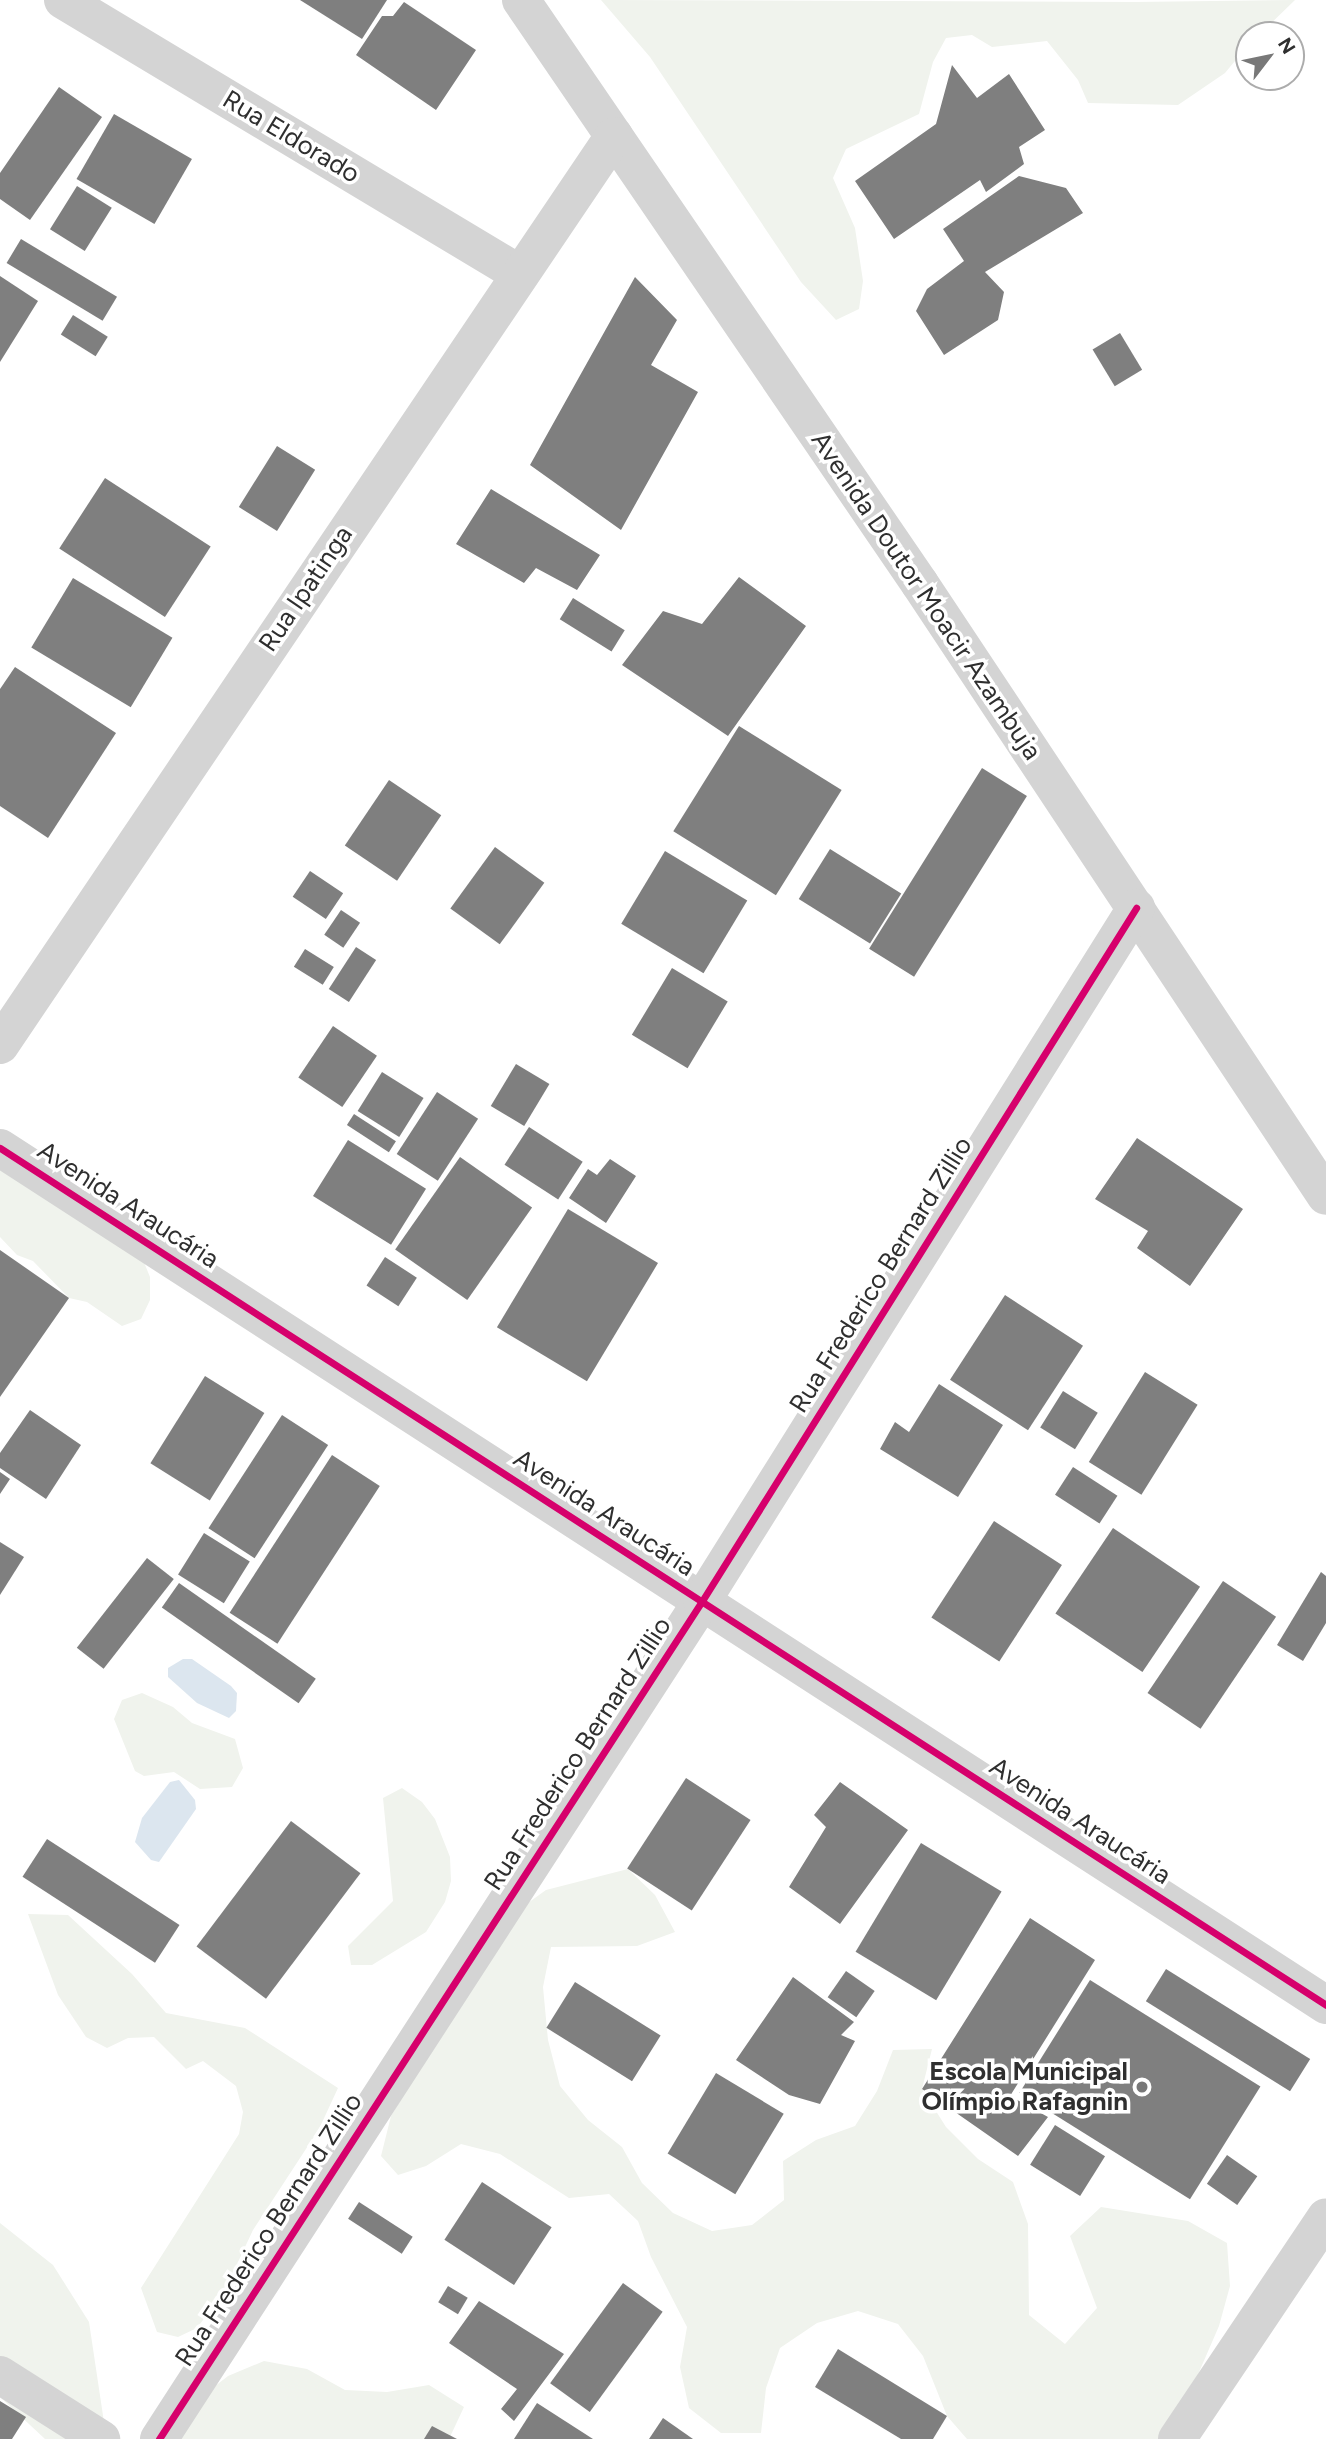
<!DOCTYPE html>
<meta charset="utf-8">
<style>
body{margin:0}
#map{position:relative;width:1326px;height:2439px;overflow:hidden;background:#fff;font-family:Figtree,sans-serif}
div>[style]{position:absolute}
[style*='--x']{left:calc(var(--x)*1px);top:calc(var(--y)*1px);width:calc(var(--w)*1px);rotate:calc(var(--a)*1deg)}
.green>*{inset:0;background:#f0f3ed}
.water>*{inset:0;background:#dce6ef}
.building>*{inset:0;background:#7f7f7f;transform-origin:0 0}
.minor>*{height:38px;margin:-19px;padding:0 19px;transform-origin:19px;border-radius:19px;background:#d4d4d4}
.cycleway>*{height:7px;margin:-3.5px;padding:0 3.5px;transform-origin:3.5px;border-radius:3.5px;background:#d6006c}
.dots>*{width:19px;height:19px;translate:-50% -50%;box-sizing:border-box;border:4px solid #fff;border-radius:50%}
span{translate:-50% -50%;white-space:nowrap;text-align:center;line-height:1.15;-webkit-text-stroke:7px #fff;paint-order:stroke}
.street-label{font-size:26px;color:#2f2f2f}
.poi-label{font-size:26px;color:#2f2f2f;font-weight:700}
.right{translate:-100% -50%;text-align:right}
.north{position:absolute;left:1235px;top:21px;width:70px;height:70px;box-sizing:border-box;background:#fff;border:2px solid #acacac;border-radius:50%;rotate:58deg;font-size:19px;font-weight:700;line-height:28px;text-align:center;color:#2f2f2f}
.north::after{content:'';display:block;margin:auto;width:24px;height:32px;background:#787878;clip-path:polygon(50% 0,100% 100%,50% 72%,0 100%)}
</style>
<div id="map">
<div class="green">
<div style="clip-path:polygon(601px 0,1135px 2px,1295px 0,1259px 35px,1249px 35px,1249px 44px,1225px 73px,1178px 105px,1088px 103px,1078px 80px,1047px 41px,992px 47px,972px 35px,946px 38px,933px 62px,919px 114px,846px 149px,833px 178px,855px 228px,863px 281px,859px 309px,836px 320px,801px 282px,650px 57px)"></div>
<div style="clip-path:polygon(0 1147px,141px 1255px,150px 1277px,150px 1300px,141px 1319px,122px 1326px,87px 1302px,69px 1298px,33px 1261px,17px 1255px,0 1237px)"></div>
<div style="clip-path:polygon(142px 1693px,173px 1707px,192px 1723px,235px 1739px,243px 1768px,232px 1787px,200px 1789px,174px 1772px,144px 1776px,135px 1771px,114px 1719px,122px 1700px)"></div>
<div style="clip-path:polygon(402px 1788px,422px 1802px,435px 1819px,450px 1857px,451px 1881px,445px 1902px,426px 1932px,372px 1965px,351px 1965px,348px 1946px,393px 1901px,383px 1798px)"></div>
<div style="clip-path:polygon(628px 1869px,655px 1895px,675px 1932px,637px 1946px,551px 1947px,543px 1987px,548px 2040px,560px 2086px,588px 2120px,622px 2147px,642px 2183px,673px 2213px,712px 2231px,752px 2225px,784px 2200px,783px 2161px,816px 2140px,855px 2126px,877px 2091px,893px 2050px,932px 2049px,922px 2089px,946px 2127px,978px 2159px,1013px 2182px,1028px 2224px,1029px 2315px,1065px 2344px,1097px 2308px,1070px 2236px,1101px 2207px,1188px 2221px,1227px 2243px,1230px 2286px,1219px 2326px,1170px 2439px,967px 2439px,947px 2416px,923px 2356px,898px 2324px,858px 2311px,817px 2323px,780px 2348px,766px 2388px,761px 2433px,721px 2433px,689px 2408px,680px 2367px,687px 2327px,651px 2257px,638px 2221px,609px 2194px,569px 2198px,500px 2154px,461px 2144px,426px 2166px,398px 2175px,381px 2156px,391px 2116px,514px 1913px,546px 1890px)"></div>
<div style="clip-path:polygon(28px 1914px,68px 1915px,132px 1974px,166px 2013px,245px 2028px,338px 2088px,319px 2129px,253px 2230px,224px 2292px,197px 2328px,178px 2337px,157px 2332px,141px 2288px,239px 2134px,243px 2112px,236px 2086px,203px 2061px,186px 2069px,154px 2037px,128px 2038px,107px 2048px,86px 2037px,58px 1995px)"></div>
<div style="clip-path:polygon(0 2223px,53px 2265px,89px 2322px,105px 2429px,100px 2439px,45px 2439px,0 2397px)"></div>
<div style="clip-path:polygon(264px 2361px,307px 2369px,345px 2390px,387px 2392px,429px 2385px,464px 2407px,449px 2439px,165px 2439px,191px 2405px,228px 2376px)"></div>
</div>
<div class="water">
<div style="clip-path:polygon(183px 1659px,192px 1659px,231px 1686px,237px 1693px,236px 1711px,229px 1718px,197px 1703px,168px 1677px,168px 1668px)"></div>
<div style="clip-path:polygon(179px 1780px,195px 1800px,196px 1809px,159px 1862px,151px 1860px,135px 1842px,142px 1818px,170px 1782px)"></div>
</div>
<div class="building">
<div style="clip-path:polygon(300px 0,387px 0,362px 39px)"></div>
<div style="clip-path:polygon(404px 2px,476px 50px,436px 110px,356px 55px,382px 16px,393px 16px)"></div>
<div style="clip-path:polygon(952px 65px,977px 98px,1009px 74px,1045px 130px,1019px 147px,1024px 164px,986px 192px,980px 180px,894px 239px,855px 181px,936px 124px)"></div>
<div style="clip-path:polygon(59px 87px,102px 117px,30px 220px,0 199px,0 173px)"></div>
<div style="left:114px;top:114px;width:90px;height:75px;rotate:30deg"></div>
<div style="clip-path:polygon(1019px 176px,1066px 188px,1083px 213px,985px 272px,1004px 292px,998px 320px,944px 355px,916px 311px,927px 289px,964px 261px,943px 229px)"></div>
<div style="left:77px;top:186px;width:41px;height:51px;rotate:32deg"></div>
<div style="left:21px;top:239px;width:112px;height:28px;rotate:31deg"></div>
<div style="clip-path:polygon(0 276px,38px 301px,0 362px)"></div>
<div style="clip-path:polygon(635px 277px,677px 320px,651px 365px,698px 392px,621px 530px,530px 465px)"></div>
<div style="left:73px;top:315px;width:41px;height:23px;rotate:32deg"></div>
<div style="left:1120px;top:333px;width:43px;height:32px;rotate:59deg"></div>
<div style="left:277px;top:446px;width:45px;height:72px;rotate:32deg"></div>
<div style="left:105px;top:478px;width:126px;height:84px;rotate:33deg"></div>
<div style="clip-path:polygon(491px 489px,600px 555px,577px 590px,536px 568px,524px 583px,456px 544px)"></div>
<div style="clip-path:polygon(739px 577px,806px 626px,728px 736px,622px 665px,663px 611px,702px 624px)"></div>
<div style="left:73px;top:578px;width:116px;height:81px;rotate:31deg"></div>
<div style="left:573px;top:598px;width:61px;height:25px;rotate:32deg"></div>
<div style="clip-path:polygon(15px 667px,116px 733px,48px 838px,0 806px,0 689px)"></div>
<div style="left:739px;top:726px;width:121px;height:124px;rotate:32deg"></div>
<div style="left:982px;top:768px;width:53px;height:213px;rotate:32deg"></div>
<div style="left:389px;top:780px;width:63px;height:79px;rotate:34deg"></div>
<div style="left:495px;top:847px;width:61px;height:76px;rotate:36deg"></div>
<div style="left:830px;top:849px;width:84px;height:59px;rotate:32deg"></div>
<div style="left:665px;top:851px;width:96px;height:85px;rotate:31deg"></div>
<div style="left:310px;top:871px;width:40px;height:31px;rotate:34deg"></div>
<div style="left:341px;top:910px;width:23px;height:30px;rotate:34deg"></div>
<div style="left:356px;top:947px;width:24px;height:50px;rotate:33deg"></div>
<div style="left:305px;top:949px;width:34px;height:21px;rotate:32deg"></div>
<div style="left:672px;top:968px;width:65px;height:78px;rotate:31deg"></div>
<div style="left:333px;top:1026px;width:53px;height:62px;rotate:34deg"></div>
<div style="left:516px;top:1064px;width:39px;height:49px;rotate:31deg"></div>
<div style="left:382px;top:1072px;width:49px;height:46px;rotate:32deg"></div>
<div style="left:437px;top:1092px;width:49px;height:74px;rotate:33deg"></div>
<div style="left:354px;top:1114px;width:50px;height:13px;rotate:33deg"></div>
<div style="left:529px;top:1127px;width:64px;height:45px;rotate:33deg"></div>
<div style="clip-path:polygon(1137px 1138px,1243px 1209px,1190px 1286px,1137px 1248px,1148px 1231px,1095px 1199px)"></div>
<div style="left:348px;top:1140px;width:92px;height:66px;rotate:32deg"></div>
<div style="left:460px;top:1157px;width:88px;height:113px;rotate:35deg"></div>
<div style="clip-path:polygon(610px 1159px,636px 1176px,606px 1223px,569px 1198px,588px 1169px,597px 1175px)"></div>
<div style="left:568px;top:1209px;width:105px;height:138px;rotate:31deg"></div>
<div style="clip-path:polygon(0 1250px,69px 1298px,0 1397px)"></div>
<div style="left:385px;top:1257px;width:38px;height:34px;rotate:33deg"></div>
<div style="left:1005px;top:1295px;width:93px;height:101px;rotate:33deg"></div>
<div style="left:1145px;top:1372px;width:62px;height:106px;rotate:32deg"></div>
<div style="left:205px;top:1376px;width:70px;height:103px;rotate:32deg"></div>
<div style="clip-path:polygon(939px 1384px,1003px 1425px,958px 1497px,880px 1449px,895px 1422px,909px 1432px)"></div>
<div style="left:1063px;top:1391px;width:41px;height:43px;rotate:32deg"></div>
<div style="clip-path:polygon(30px 1410px,81px 1445px,46px 1499px,0 1468px,0 1453px)"></div>
<div style="left:282px;top:1415px;width:55px;height:135px;rotate:33deg"></div>
<div style="left:332px;top:1455px;width:57px;height:188px;rotate:33deg"></div>
<div style="left:1073px;top:1467px;width:53px;height:33px;rotate:33deg"></div>
<div style="clip-path:polygon(0 1472px,10px 1479px,0 1494px)"></div>
<div style="left:994px;top:1521px;width:81px;height:115px;rotate:33deg"></div>
<div style="left:1113px;top:1528px;width:105px;height:103px;rotate:34deg"></div>
<div style="left:204px;top:1533px;width:54px;height:49px;rotate:32deg"></div>
<div style="clip-path:polygon(0 1542px,24px 1557px,0 1595px)"></div>
<div style="left:147px;top:1558px;width:34px;height:114px;rotate:38deg"></div>
<div style="clip-path:polygon(1321px 1572px,1326px 1576px,1326px 1623px,1303px 1661px,1277px 1645px)"></div>
<div style="left:1223px;top:1581px;width:64px;height:135px;rotate:34deg"></div>
<div style="left:179px;top:1583px;width:167px;height:30px;rotate:35deg"></div>
<div style="left:686px;top:1778px;width:77px;height:108px;rotate:33deg"></div>
<div style="clip-path:polygon(840px 1782px,908px 1830px,840px 1924px,789px 1887px,826px 1827px,814px 1815px)"></div>
<div style="left:291px;top:1821px;width:87px;height:157px;rotate:37deg"></div>
<div style="left:47px;top:1839px;width:158px;height:45px;rotate:33deg"></div>
<div style="left:921px;top:1843px;width:94px;height:127px;rotate:31deg"></div>
<div style="clip-path:polygon(1030px 1918px,1095px 1960px,1010px 2096px,1048px 2117px,1018px 2156px,922px 2089px)"></div>
<div style="left:1166px;top:1969px;width:170px;height:38px;rotate:32deg"></div>
<div style="left:846px;top:1971px;width:35px;height:32px;rotate:35deg"></div>
<div style="clip-path:polygon(793px 1977px,854px 2022px,841px 2035px,855px 2041px,820px 2104px,789px 2095px,736px 2060px)"></div>
<div style="left:1090px;top:1980px;width:201px;height:133px;rotate:32deg"></div>
<div style="left:575px;top:1982px;width:101px;height:54px;rotate:32deg"></div>
<div style="left:716px;top:2073px;width:79px;height:94px;rotate:31deg"></div>
<div style="left:1055px;top:2125px;width:59px;height:47px;rotate:32deg"></div>
<div style="left:1227px;top:2155px;width:37px;height:35px;rotate:35deg"></div>
<div style="left:482px;top:2182px;width:83px;height:69px;rotate:33deg"></div>
<div style="left:359px;top:2202px;width:64px;height:20px;rotate:33deg"></div>
<div style="left:623px;top:2283px;width:49px;height:124px;rotate:36deg"></div>
<div style="left:448px;top:2286px;width:23px;height:19px;rotate:31deg"></div>
<div style="clip-path:polygon(479px 2301px,564px 2354px,514px 2421px,501px 2409px,517px 2389px,449px 2343px)"></div>
<div style="clip-path:polygon(838px 2349px,947px 2416px,933px 2439px,901px 2439px,815px 2387px)"></div>
<div style="clip-path:polygon(0 2401px,26px 2417px,12px 2439px,0 2439px)"></div>
<div style="clip-path:polygon(537px 2403px,593px 2439px,514px 2439px)"></div>
<div style="clip-path:polygon(663px 2418px,693px 2439px,649px 2439px)"></div>
<div style="clip-path:polygon(432px 2426px,457px 2439px,424px 2439px)"></div>
</div>
<div class="minor">
<div style="--x:63;--y:0;--w:531;--a:30.96"></div>
<div style="--x:521;--y:0;--w:707;--a:55.66"></div>
<div style="--x:920;--y:584;--w:734;--a:56.44"></div>
<div style="--x:0;--y:1045;--w:1097;--a:-55.96"></div>
<div style="--x:0;--y:1148;--w:1579;--a:32.87"></div>
<div style="--x:0;--y:2375;--w:120;--a:32.4"></div>
<div style="--x:159;--y:2439;--w:999;--a:-57.06"></div>
<div style="--x:702;--y:1601;--w:818;--a:-57.94"></div>
<div style="--x:1177;--y:2439;--w:267;--a:-56.1"></div>
</div>
<div class="cycleway">
<div style="--x:0;--y:1148;--w:1579;--a:32.87"></div>
<div style="--x:159;--y:2439;--w:999;--a:-57.06"></div>
<div style="--x:702;--y:1601;--w:818;--a:-57.94"></div>
</div>
<div class="dots">
<div style="left:1142px;top:2087px;background:#787878"></div>
</div>
<div class="street-label">
<span style="left:291px;top:137px;rotate:31deg">Rua Eldorado</span>
<span style="left:306px;top:589px;rotate:-56deg">Rua Ipatinga</span>
<span style="left:926px;top:596px;rotate:56deg">Avenida Doutor Moacir Azambuja</span>
<span style="left:128px;top:1205px;rotate:33deg">Avenida Araucária</span>
<span style="left:881px;top:1275px;rotate:-58deg">Rua Frederico Bernard Zillio</span>
<span style="left:604px;top:1513px;rotate:33deg">Avenida Araucária</span>
<span style="left:578px;top:1754px;rotate:-57deg">Rua Frederico Bernard Zillio</span>
<span style="left:1080px;top:1821px;rotate:33deg">Avenida Araucária</span>
<span style="left:269px;top:2230px;rotate:-57deg">Rua Frederico Bernard Zillio</span>
</div>
<div class="poi-label">
<span class="right" style="left:1128px;top:2087px">Escola Municipal<br>Olímpio Rafagnin</span>
</div>
<div class="north">N</div>
</div>
